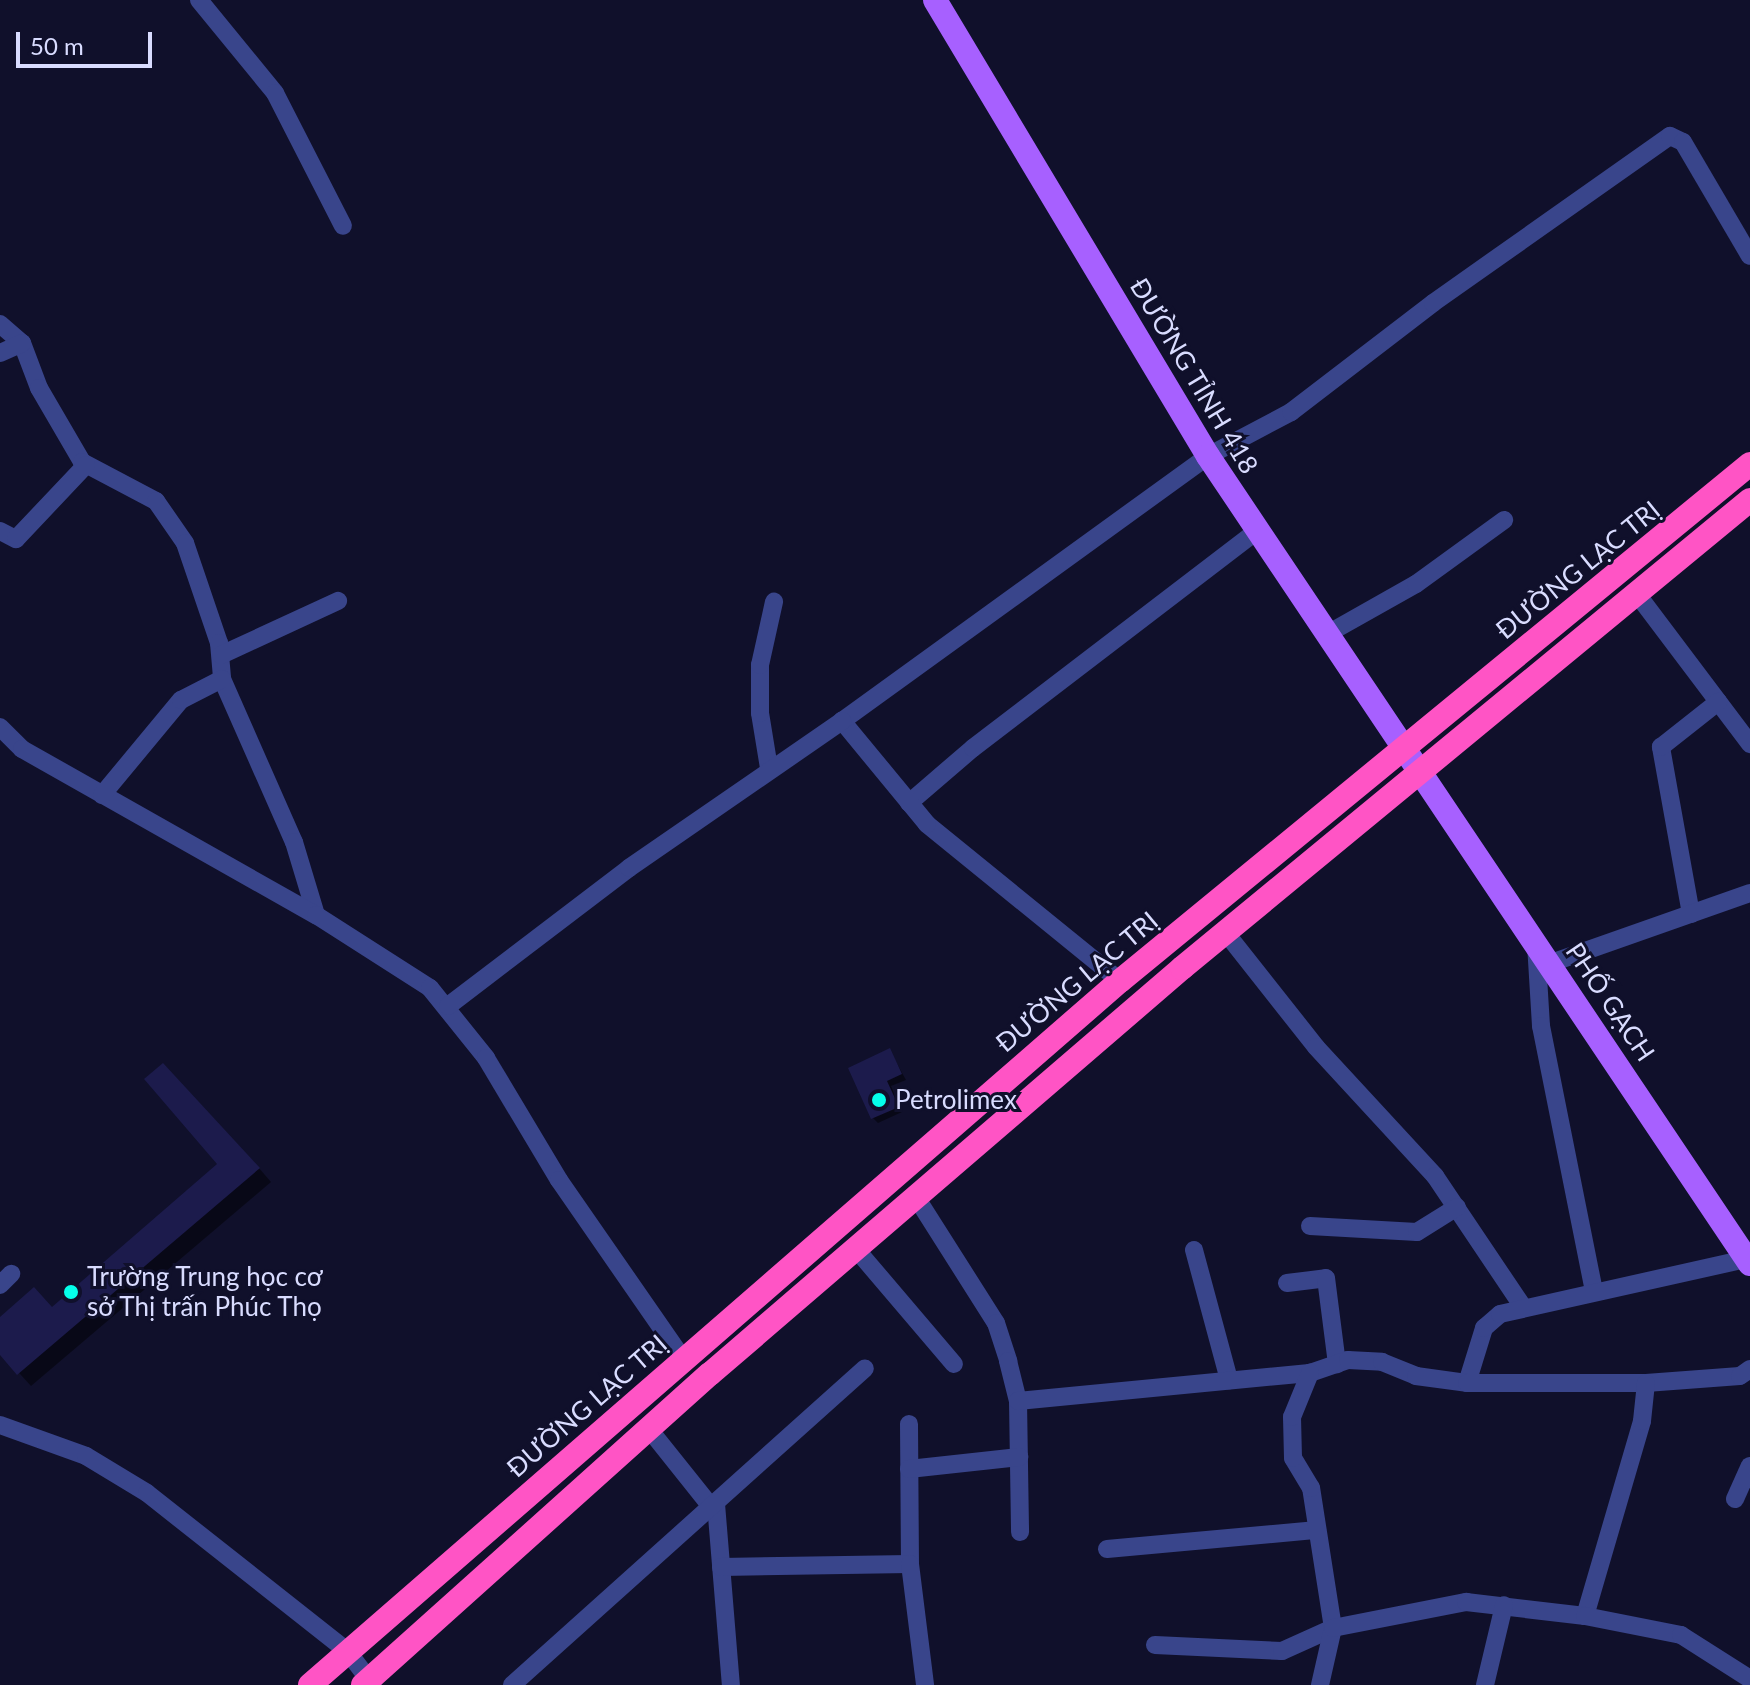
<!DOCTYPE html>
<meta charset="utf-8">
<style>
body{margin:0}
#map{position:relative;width:1750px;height:1685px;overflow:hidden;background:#10102b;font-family:Lato,sans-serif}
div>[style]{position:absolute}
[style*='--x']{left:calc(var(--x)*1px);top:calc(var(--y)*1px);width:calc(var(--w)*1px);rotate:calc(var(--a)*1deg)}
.shadow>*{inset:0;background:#0007}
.building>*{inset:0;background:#1c1b4c}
.minor>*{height:18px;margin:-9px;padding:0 9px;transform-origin:9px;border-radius:9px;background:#39458b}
.major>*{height:24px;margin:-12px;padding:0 12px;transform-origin:12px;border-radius:12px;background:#a760ff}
.highway>*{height:24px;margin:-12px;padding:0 12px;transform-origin:12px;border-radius:12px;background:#ff54c5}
.dots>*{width:22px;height:22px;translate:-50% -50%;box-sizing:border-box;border:4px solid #10102b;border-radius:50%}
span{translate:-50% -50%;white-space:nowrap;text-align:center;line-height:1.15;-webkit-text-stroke:6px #10102b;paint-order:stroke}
.street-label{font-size:26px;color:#d9dcff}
.poi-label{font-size:26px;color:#d9dcff}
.left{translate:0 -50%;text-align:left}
.scale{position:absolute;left:16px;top:32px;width:136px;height:36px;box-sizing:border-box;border:4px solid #d9dcff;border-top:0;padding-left:10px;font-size:24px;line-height:28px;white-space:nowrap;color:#d9dcff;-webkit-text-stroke:6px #10102b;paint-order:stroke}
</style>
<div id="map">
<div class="shadow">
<div style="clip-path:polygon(890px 1051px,906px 1080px,891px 1086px,902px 1112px,878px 1123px,873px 1118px)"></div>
<div style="clip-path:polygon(252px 1160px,271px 1182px,31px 1386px,0 1352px,0 1319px,53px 1309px)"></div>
</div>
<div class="building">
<div style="clip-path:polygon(890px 1048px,902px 1074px,887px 1081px,899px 1107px,871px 1119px,848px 1068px)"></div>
<div style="clip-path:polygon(163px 1063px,260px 1168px,17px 1375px,0 1355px,0 1317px,34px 1287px,52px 1307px,217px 1164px,144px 1079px)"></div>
</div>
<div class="minor">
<div style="--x:199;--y:0;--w:120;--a:50.7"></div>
<div style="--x:275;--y:93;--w:149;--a:62.9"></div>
<div style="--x:0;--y:324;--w:29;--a:41"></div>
<div style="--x:22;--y:343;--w:48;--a:69.3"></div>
<div style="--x:39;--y:388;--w:86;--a:59.8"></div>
<div style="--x:82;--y:462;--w:84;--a:27.8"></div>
<div style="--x:156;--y:501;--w:51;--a:55.4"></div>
<div style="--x:185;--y:543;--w:106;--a:71.2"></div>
<div style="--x:219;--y:643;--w:36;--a:85"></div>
<div style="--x:222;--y:679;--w:178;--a:66.2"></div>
<div style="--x:294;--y:842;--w:76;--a:73.2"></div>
<div style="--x:0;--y:353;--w:24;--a:-24"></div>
<div style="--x:0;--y:531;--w:18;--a:27"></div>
<div style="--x:16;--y:539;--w:102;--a:-46.6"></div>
<div style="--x:1637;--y:594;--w:188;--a:53"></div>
<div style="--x:1329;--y:633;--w:100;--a:-29.4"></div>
<div style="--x:1416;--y:584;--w:109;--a:-36"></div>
<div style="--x:221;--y:655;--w:129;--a:-24.8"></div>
<div style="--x:0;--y:727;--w:31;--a:45"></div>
<div style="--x:22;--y:749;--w:338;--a:29.5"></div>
<div style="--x:316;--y:915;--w:135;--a:32.6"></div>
<div style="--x:430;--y:988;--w:90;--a:51.3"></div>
<div style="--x:486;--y:1058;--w:142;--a:59.1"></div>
<div style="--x:559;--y:1180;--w:218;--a:55.3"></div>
<div style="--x:769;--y:768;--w:56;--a:-99.3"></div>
<div style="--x:760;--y:713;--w:48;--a:-90"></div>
<div style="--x:760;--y:665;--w:65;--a:-77.5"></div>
<div style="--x:102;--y:795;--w:124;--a:-50.3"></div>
<div style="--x:181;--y:700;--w:46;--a:-27.1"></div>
<div style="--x:909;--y:803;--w:84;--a:-40.7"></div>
<div style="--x:973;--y:748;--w:359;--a:-37.4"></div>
<div style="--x:1691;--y:914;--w:170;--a:-100.2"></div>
<div style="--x:1661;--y:747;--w:73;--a:-38.3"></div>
<div style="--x:1226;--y:933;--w:145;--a:51.7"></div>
<div style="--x:1316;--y:1047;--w:176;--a:47.3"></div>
<div style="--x:1435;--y:1176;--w:158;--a:56.1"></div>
<div style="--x:1536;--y:944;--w:82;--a:86.5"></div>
<div style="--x:1541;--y:1026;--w:271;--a:78.7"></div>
<div style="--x:1551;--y:963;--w:211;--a:-19.4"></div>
<div style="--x:1120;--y:981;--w:249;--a:-140.9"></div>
<div style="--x:927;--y:824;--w:134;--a:-129.5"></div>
<div style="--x:842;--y:721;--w:452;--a:-35.9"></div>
<div style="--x:1208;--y:456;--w:94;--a:-27.9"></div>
<div style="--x:1291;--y:412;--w:179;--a:-37.5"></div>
<div style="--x:1433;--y:303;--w:290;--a:-35.2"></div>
<div style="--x:1670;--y:136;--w:14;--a:25"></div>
<div style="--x:1683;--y:142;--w:132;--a:59.6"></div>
<div style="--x:448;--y:1006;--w:228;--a:-37.3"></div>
<div style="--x:629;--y:868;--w:259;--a:-34.6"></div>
<div style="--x:916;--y:1197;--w:149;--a:57.6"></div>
<div style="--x:996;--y:1323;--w:40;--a:72"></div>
<div style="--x:1008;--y:1361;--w:41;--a:76"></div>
<div style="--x:1018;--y:1401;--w:131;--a:89.1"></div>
<div style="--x:1310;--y:1226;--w:107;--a:3.2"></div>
<div style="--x:1417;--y:1232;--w:47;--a:-32"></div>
<div style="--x:856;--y:1249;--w:151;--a:49.6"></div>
<div style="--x:1194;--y:1250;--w:135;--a:74.9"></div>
<div style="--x:1287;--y:1283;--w:39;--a:-7"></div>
<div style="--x:1326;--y:1278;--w:87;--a:82.7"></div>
<div style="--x:0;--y:1285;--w:16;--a:-45"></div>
<div style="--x:1467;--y:1383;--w:58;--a:-72.8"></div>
<div style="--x:1484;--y:1328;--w:21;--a:-41"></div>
<div style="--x:1500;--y:1314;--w:253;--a:-12.6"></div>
<div style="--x:1018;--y:1401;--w:293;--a:-5.5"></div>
<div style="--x:1310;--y:1373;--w:40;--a:-18.9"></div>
<div style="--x:1348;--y:1360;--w:34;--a:3"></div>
<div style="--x:1382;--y:1362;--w:37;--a:22"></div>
<div style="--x:1416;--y:1376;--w:51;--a:7.8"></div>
<div style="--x:1467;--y:1383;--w:179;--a:0"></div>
<div style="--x:1646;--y:1383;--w:94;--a:-4.3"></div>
<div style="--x:1740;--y:1376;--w:12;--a:-35"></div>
<div style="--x:909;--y:1424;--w:140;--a:89.6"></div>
<div style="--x:0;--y:1425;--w:91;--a:19.8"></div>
<div style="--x:86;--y:1456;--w:71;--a:31.2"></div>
<div style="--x:147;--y:1493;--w:256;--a:38.3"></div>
<div style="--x:348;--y:1652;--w:41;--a:52.9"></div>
<div style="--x:649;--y:1429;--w:101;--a:51.4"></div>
<div style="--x:909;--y:1469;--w:111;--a:-6.2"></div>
<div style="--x:1735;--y:1499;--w:36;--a:-66"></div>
<div style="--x:716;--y:1504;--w:182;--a:85.3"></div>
<div style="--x:1107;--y:1549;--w:211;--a:-5.2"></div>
<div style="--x:721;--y:1567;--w:189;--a:-0.9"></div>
<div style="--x:910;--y:1564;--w:122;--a:82.9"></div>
<div style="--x:1585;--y:1616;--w:203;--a:-73.7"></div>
<div style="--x:1642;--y:1421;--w:38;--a:-84"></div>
<div style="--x:1155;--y:1645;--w:127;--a:2.7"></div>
<div style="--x:1282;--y:1651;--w:56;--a:-24.3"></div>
<div style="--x:1333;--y:1628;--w:142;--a:-98.9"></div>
<div style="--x:1311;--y:1488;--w:35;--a:-121"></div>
<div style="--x:1293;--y:1458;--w:41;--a:-91.4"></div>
<div style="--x:1292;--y:1417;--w:48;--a:-67.8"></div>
<div style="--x:512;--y:1685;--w:474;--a:-41.9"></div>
<div style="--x:1320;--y:1685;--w:58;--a:-77.2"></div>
<div style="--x:1333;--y:1628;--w:136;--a:-11.1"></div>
<div style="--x:1466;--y:1602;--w:120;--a:6.7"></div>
<div style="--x:1585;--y:1616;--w:98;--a:11.2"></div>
<div style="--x:1681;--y:1635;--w:82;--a:32.5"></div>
<div style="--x:1485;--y:1685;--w:82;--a:-76.6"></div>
</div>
<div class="major">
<div style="--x:935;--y:0;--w:531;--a:59.09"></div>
<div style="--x:1208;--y:456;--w:973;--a:56.15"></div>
</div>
<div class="highway">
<div style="--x:310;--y:1685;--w:1073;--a:-41"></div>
<div style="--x:1120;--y:981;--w:815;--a:-39.37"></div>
<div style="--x:363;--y:1685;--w:466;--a:-41.9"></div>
<div style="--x:710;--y:1374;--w:623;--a:-40.7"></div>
<div style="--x:1182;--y:968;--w:736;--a:-39.49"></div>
</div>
<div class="dots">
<div style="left:879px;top:1100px;background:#05ffeb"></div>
<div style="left:71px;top:1292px;background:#05ffeb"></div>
</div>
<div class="street-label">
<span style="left:1194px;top:376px;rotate:59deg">ĐƯỜNG TỈNH 418</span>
<span style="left:1578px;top:570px;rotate:-39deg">ĐƯỜNG LẠC TRỊ</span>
<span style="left:1077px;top:982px;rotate:-40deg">ĐƯỜNG LẠC TRỊ</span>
<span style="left:1610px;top:1002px;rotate:56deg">PHỐ GẠCH</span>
<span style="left:587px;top:1406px;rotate:-41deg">ĐƯỜNG LẠC TRỊ</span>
</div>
<div class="poi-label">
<span class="left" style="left:895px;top:1100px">Petrolimex</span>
<span class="left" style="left:87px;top:1292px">Trường Trung học cơ<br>sở Thị trấn Phúc Thọ</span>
</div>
<div class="scale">50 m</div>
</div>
